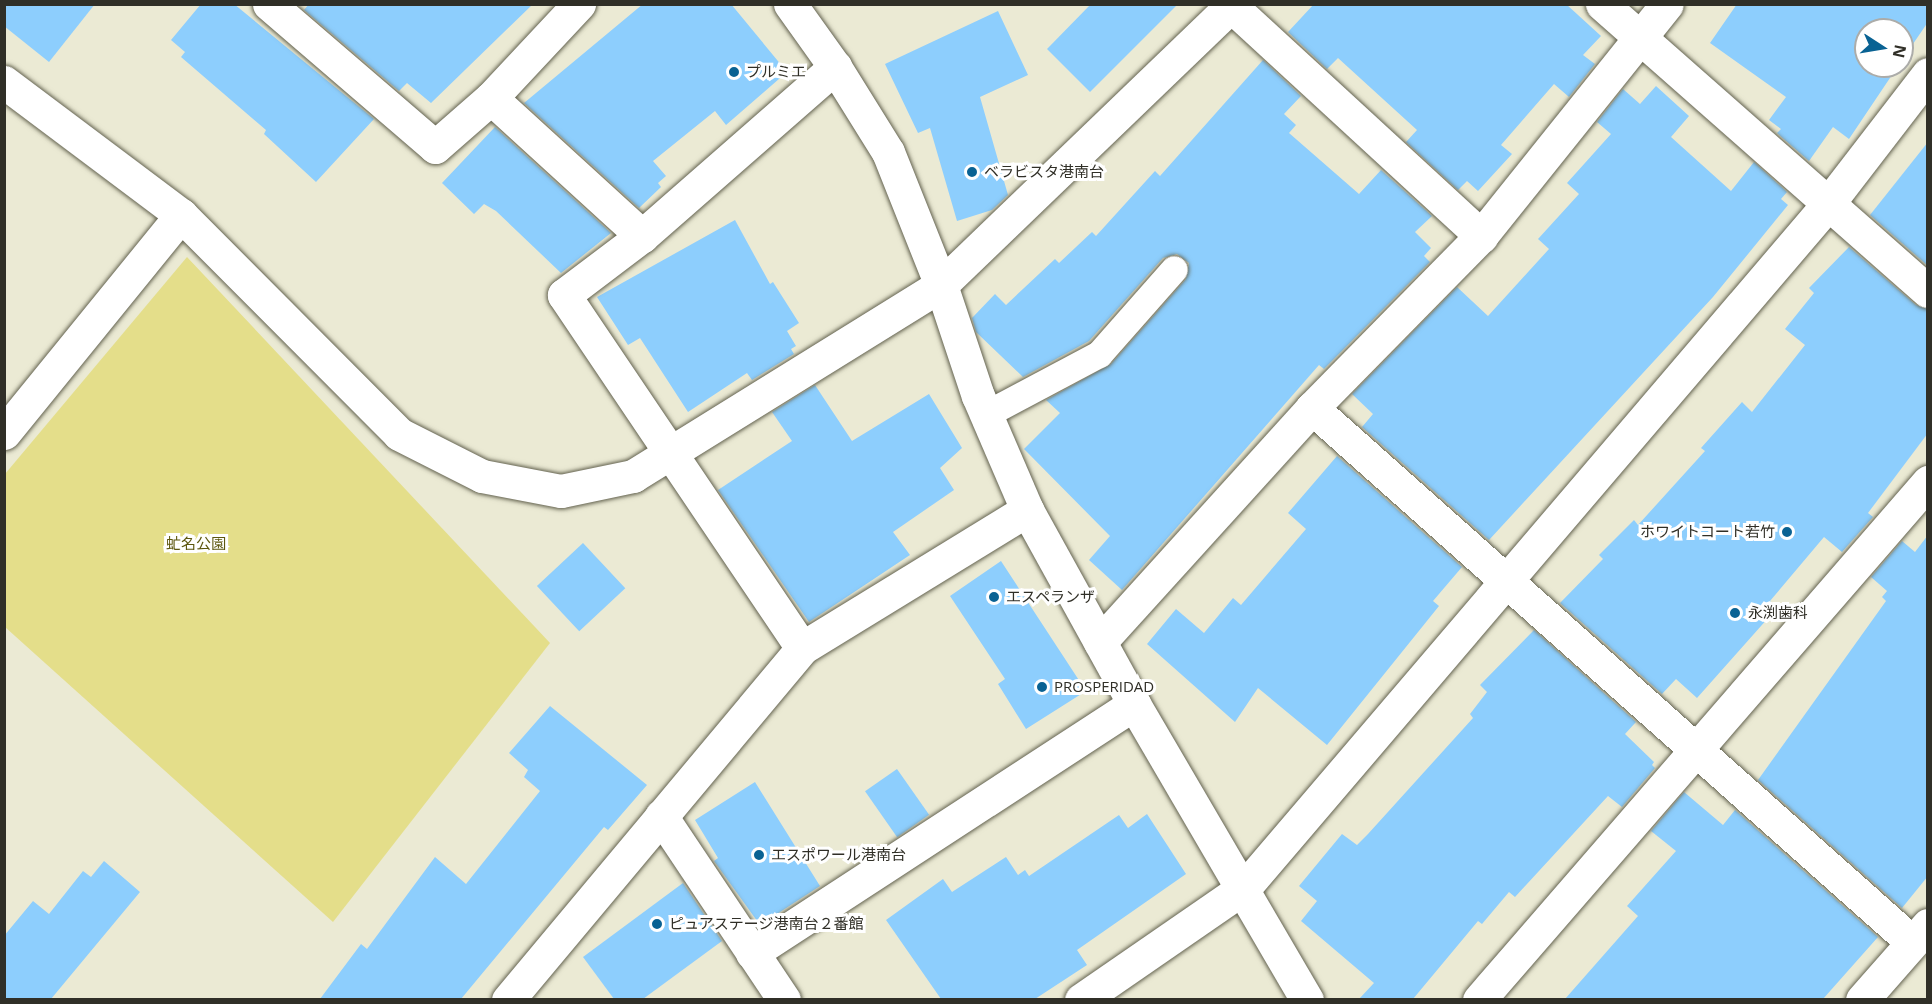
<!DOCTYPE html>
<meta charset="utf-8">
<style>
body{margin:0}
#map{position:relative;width:1932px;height:1004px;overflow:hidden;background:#ebead4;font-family:"Open Sans","Noto Sans JP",sans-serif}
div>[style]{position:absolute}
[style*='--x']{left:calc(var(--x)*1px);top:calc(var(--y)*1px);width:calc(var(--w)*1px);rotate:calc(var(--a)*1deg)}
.green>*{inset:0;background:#e4de8a}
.building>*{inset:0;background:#8dcefd;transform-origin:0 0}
.roads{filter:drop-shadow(0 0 2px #63624f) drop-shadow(0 0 2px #63624f)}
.lane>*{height:27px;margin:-13.5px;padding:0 13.5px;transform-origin:13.5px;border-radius:13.5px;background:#fff}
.street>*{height:33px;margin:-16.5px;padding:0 16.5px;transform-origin:16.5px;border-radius:16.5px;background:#fff}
.dots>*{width:16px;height:16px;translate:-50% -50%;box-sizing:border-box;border:3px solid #fff;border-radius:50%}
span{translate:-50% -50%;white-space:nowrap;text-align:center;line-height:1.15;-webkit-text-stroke:6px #fff;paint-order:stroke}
.poi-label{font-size:15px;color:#302f27}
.left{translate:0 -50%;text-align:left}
.right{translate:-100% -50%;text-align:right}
.park-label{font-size:15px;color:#5d570f}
.frame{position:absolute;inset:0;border:6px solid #302f27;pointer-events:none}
.north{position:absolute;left:1854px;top:18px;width:60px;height:60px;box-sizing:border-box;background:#fff;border:2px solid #acaca9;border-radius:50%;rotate:102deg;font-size:16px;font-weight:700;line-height:24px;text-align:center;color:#302f27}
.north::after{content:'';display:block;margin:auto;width:21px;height:27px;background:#096293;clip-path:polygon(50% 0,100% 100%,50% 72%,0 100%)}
</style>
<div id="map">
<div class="green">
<div style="clip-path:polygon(187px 257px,550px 643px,333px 922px,5px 627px,5px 474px)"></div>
</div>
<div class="building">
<div style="clip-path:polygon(4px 4px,95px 4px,49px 62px,4px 26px)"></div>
<div style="clip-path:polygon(201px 4px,234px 4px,374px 119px,316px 182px,264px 134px,266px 130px,181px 57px,185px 52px,171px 40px)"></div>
<div style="clip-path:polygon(309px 4px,533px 4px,431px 103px,407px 83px,399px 91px,304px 10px)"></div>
<div style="clip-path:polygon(643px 4px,731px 4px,787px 72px,726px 125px,715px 111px,653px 161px,666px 176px,658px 183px,661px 187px,639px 208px,524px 103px)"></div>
<div style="clip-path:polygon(1091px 4px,1178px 4px,1090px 92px,1047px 49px)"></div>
<div style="clip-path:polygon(1314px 4px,1566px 4px,1601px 36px,1583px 55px,1595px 64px,1569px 97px,1554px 84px,1501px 145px,1512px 154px,1478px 191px,1467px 181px,1458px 190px,1406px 142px,1417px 130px,1338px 58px,1327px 69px,1288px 32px)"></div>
<div style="clip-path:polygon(1737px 4px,1928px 4px,1928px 22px,1902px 60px,1902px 30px,1866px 30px,1866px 66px,1898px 66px,1849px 139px,1833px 127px,1809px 161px,1777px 133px,1781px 129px,1769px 120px,1786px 97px,1710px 43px)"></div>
<div style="clip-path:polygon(998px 11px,1028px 75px,980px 97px,1008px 195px,992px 210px,957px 221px,930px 128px,918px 133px,885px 64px)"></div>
<div style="clip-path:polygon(1263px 60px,1301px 96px,1284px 114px,1296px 125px,1289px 133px,1359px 194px,1381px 170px,1432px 216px,1415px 232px,1431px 248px,1424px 256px,1430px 262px,1324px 369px,1319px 365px,1122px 590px,1089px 560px,1110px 536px,1024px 449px,1060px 413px,1046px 400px,1111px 364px,1186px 279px,1189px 263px,1177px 254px,1163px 258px,1089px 341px,1023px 377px,976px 332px,972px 318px,995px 294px,1006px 305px,1055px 259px,1059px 263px,1092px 232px,1096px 236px,1155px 171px,1160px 176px)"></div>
<div style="clip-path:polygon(1656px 86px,1689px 116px,1671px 137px,1731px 191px,1754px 162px,1787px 192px,1781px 199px,1788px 205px,1713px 297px,1489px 540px,1362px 427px,1373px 414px,1352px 394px,1457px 287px,1488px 316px,1549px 249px,1538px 239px,1579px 194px,1567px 183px,1611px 134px,1597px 122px,1623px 89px,1640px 104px)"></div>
<div style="clip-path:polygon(495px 127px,611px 233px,561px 273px,496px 211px,484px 204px,474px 214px,442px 183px)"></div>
<div style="clip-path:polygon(1928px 142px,1928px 266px,1870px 215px)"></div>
<div style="clip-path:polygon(735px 220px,770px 284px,773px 282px,799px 323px,787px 331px,796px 346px,791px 349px,794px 354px,752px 380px,747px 373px,688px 412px,640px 338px,628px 345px,597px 297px)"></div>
<div style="clip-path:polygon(1849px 247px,1916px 305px,1928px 309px,1928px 433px,1868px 513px,1873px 517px,1842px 552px,1824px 537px,1770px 601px,1777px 608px,1697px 698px,1676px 679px,1662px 694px,1560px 603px,1603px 559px,1599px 555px,1634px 520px,1638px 525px,1705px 451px,1701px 448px,1742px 402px,1752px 412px,1805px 345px,1785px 329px,1814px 293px,1809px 288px)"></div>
<div style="clip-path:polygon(815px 385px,852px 441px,929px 394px,962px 448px,940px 468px,954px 490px,893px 532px,910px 555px,809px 622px,718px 490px,792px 441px,772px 412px)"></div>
<div style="clip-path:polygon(1337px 456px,1462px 567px,1433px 601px,1439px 606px,1327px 745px,1258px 688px,1235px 722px,1147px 644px,1176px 609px,1204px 633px,1233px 598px,1241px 605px,1306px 529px,1288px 513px)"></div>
<div style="clip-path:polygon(1928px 535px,1928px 876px,1902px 908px,1758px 780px,1886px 601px,1882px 597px,1887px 591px,1871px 577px,1902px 541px,1915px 552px)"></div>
<div style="left:583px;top:543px;width:62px;height:63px;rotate:47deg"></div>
<div style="clip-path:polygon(1001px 561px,1086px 691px,1026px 729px,998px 684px,1005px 679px,950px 596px)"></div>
<div style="clip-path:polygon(1534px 630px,1636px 722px,1625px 734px,1654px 762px,1652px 765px,1655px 768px,1622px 807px,1608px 796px,1515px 897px,1509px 892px,1482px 924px,1478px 921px,1413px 999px,1359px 999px,1374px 983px,1301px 921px,1317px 901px,1299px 886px,1342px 834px,1357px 845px,1368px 834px,1473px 718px,1470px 714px,1487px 692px,1480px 685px)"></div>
<div style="clip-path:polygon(550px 706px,647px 785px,608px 830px,604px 827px,461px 999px,320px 999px,361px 944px,367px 949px,435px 857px,466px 884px,540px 791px,524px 777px,528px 770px,509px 753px)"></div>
<div style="left:897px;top:769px;width:56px;height:39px;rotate:55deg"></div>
<div style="clip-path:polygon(755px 782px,820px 886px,760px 925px,714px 861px,718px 858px,695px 820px)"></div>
<div style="clip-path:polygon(1684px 792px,1723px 825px,1735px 810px,1878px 937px,1823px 999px,1565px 999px,1638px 916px,1627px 906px,1676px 851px,1651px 831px)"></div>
<div style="clip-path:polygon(1147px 814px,1186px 874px,1077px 950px,1087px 965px,1035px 999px,941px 999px,886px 920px,943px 879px,952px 892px,1006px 857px,1018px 875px,1025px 870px,1029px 876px,1119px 815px,1128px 828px)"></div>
<div style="clip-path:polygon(104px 861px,140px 892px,51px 999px,4px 999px,4px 936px,33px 901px,49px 914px,83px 871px,91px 877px)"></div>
<div style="clip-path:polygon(683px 883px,722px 941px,643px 999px,614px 999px,583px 957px)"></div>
</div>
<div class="roads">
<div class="lane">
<div style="--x:986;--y:414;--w:128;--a:-28"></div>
<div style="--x:1099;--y:354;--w:113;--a:-48.6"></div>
</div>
<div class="street">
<div style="--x:269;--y:4;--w:219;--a:40.7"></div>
<div style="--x:435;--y:147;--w:74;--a:-41.2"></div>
<div style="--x:491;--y:98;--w:129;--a:-46.9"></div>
<div style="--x:790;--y:4;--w:77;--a:54.5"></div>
<div style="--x:835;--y:67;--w:100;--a:58.1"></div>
<div style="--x:888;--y:152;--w:143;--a:68.3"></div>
<div style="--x:941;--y:285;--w:117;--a:71.6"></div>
<div style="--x:978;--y:396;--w:124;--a:66.7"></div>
<div style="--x:1027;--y:510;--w:222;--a:61.1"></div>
<div style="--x:1134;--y:704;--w:343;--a:59.7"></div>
<div style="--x:1229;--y:4;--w:343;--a:42.6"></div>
<div style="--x:1602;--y:4;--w:434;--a:41.4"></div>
<div style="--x:4;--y:82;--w:221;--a:36.9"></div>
<div style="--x:181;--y:215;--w:309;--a:45.1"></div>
<div style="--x:399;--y:434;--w:93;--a:26.8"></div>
<div style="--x:482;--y:476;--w:80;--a:10.8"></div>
<div style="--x:561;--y:491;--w:74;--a:-11.8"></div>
<div style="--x:633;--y:476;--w:362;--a:-31.8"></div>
<div style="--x:941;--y:285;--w:405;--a:-43.9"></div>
<div style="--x:491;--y:98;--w:205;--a:42.4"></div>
<div style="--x:1312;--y:408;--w:803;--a:41.67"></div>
<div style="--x:4;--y:433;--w:281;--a:-50.9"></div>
<div style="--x:1100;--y:642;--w:316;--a:-47.8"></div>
<div style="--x:1312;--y:408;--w:241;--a:-45.5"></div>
<div style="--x:1481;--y:236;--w:297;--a:-51.3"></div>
<div style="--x:802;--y:648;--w:426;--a:-124"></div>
<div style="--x:564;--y:295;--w:98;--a:-37.1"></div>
<div style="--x:642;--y:236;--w:257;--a:-41.2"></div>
<div style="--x:661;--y:816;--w:221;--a:56.2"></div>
<div style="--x:752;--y:953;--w:456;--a:-33.1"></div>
<div style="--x:508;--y:1000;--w:459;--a:-50.1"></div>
<div style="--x:802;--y:648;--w:264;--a:-31.5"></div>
<div style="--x:1081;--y:1000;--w:199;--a:-34.6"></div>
<div style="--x:1245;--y:887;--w:897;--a:-49.52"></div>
<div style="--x:1827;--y:205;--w:165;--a:-52.4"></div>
<div style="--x:1479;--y:1000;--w:686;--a:-49.08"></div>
<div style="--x:1862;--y:1000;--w:100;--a:-48.7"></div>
</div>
</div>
<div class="dots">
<div style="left:734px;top:72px;background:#096293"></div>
<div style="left:972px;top:172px;background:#096293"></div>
<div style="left:1787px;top:532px;background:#096293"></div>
<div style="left:994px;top:597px;background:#096293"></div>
<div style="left:1735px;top:613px;background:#096293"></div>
<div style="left:1042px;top:687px;background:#096293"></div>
<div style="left:759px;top:855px;background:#096293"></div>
<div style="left:657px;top:924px;background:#096293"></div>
</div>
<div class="poi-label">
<span class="left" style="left:746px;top:72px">プルミエ</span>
<span class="left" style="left:984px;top:172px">ベラビスタ港南台</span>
<span class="right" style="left:1775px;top:532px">ホワイトコート若竹</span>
<span class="left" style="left:1006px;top:597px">エスペランザ</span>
<span class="left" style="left:1748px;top:613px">永渕歯科</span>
<span class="left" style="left:1054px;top:687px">PROSPERIDAD</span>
<span class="left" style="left:771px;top:855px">エスポワール港南台</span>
<span class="left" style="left:669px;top:924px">ピュアステージ港南台２番館</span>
</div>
<div class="park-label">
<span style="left:196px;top:544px">虻名公園</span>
</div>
<div class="frame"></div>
<div class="north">N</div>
</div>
